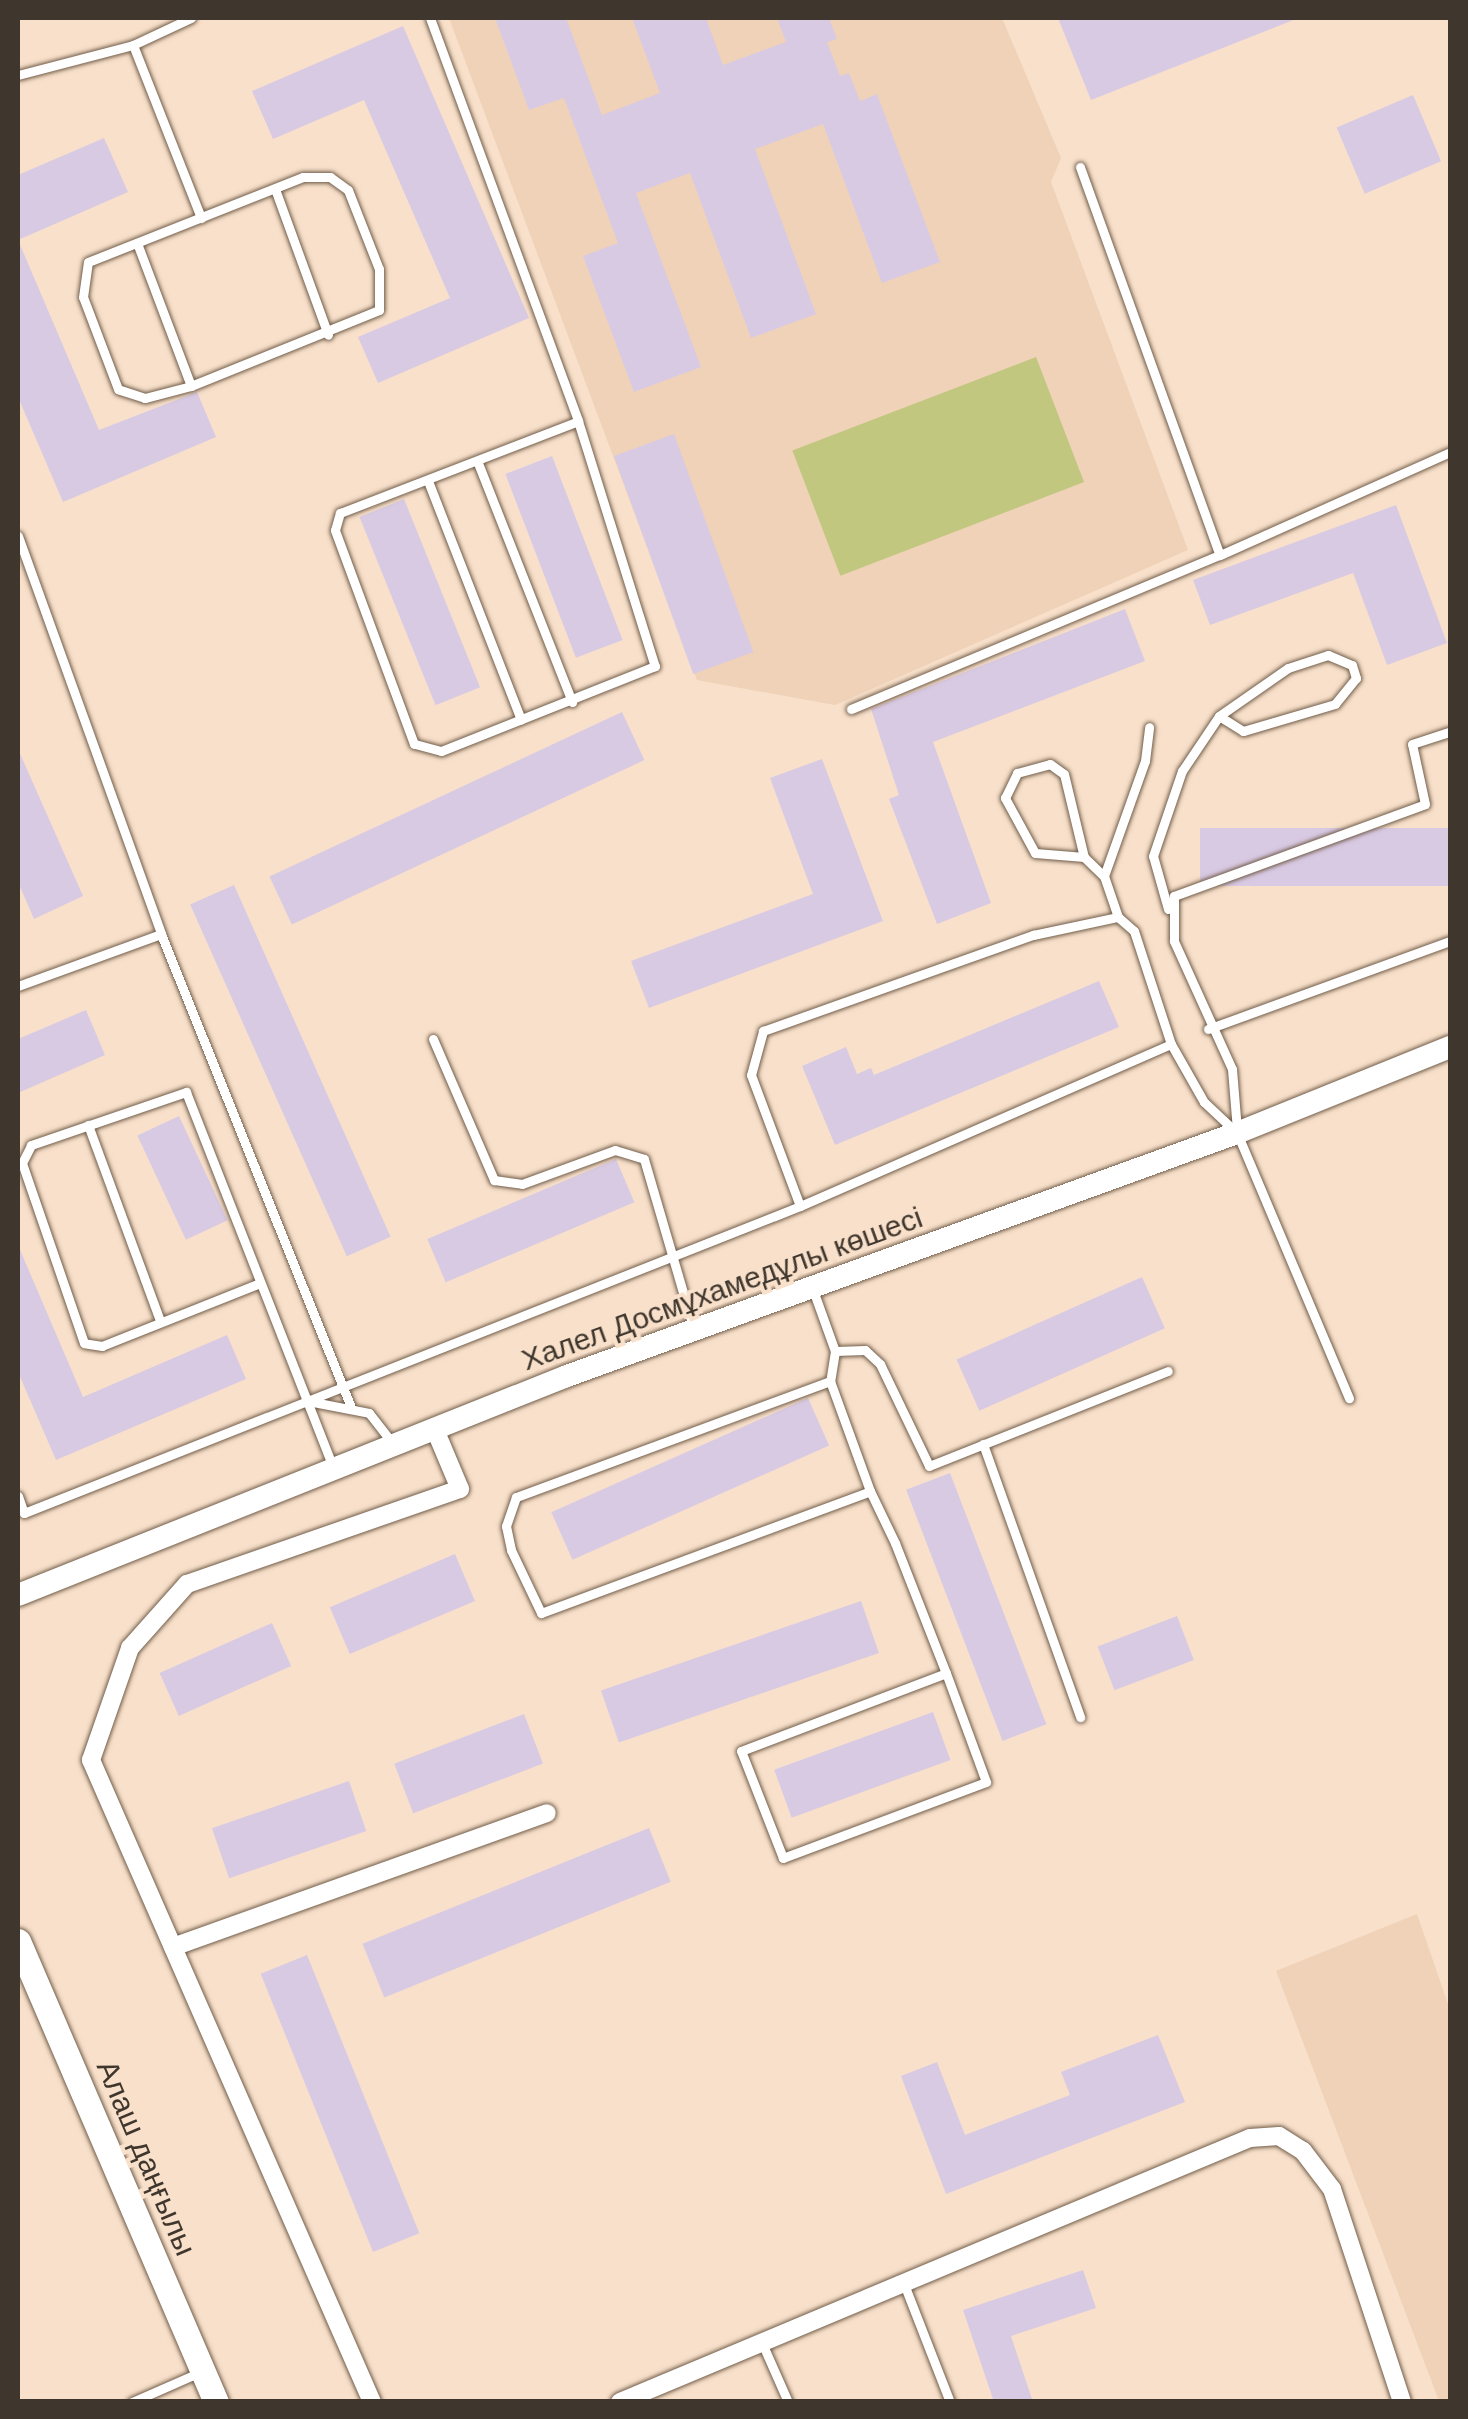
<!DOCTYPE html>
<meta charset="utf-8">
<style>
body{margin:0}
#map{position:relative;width:1468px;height:2419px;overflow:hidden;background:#f8e0ca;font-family:Arial,sans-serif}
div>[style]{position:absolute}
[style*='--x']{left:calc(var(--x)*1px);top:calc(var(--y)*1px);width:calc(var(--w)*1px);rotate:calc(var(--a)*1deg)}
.built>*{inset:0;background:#efd2b7}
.green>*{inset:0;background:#c1c77e;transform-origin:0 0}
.building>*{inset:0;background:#d9cae4;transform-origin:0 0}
.roads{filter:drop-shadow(0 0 2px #715d4a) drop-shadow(0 0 2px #715d4a)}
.service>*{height:9px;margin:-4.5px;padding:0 4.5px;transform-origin:4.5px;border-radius:4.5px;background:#fff}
.minor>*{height:18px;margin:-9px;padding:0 9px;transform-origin:9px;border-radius:9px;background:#fff}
.tertiary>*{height:22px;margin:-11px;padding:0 11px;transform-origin:11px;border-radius:11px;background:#fff}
.secondary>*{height:25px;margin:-12.5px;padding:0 12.5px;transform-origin:12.5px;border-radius:12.5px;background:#fff}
span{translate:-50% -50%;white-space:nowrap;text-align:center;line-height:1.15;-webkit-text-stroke:8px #f8e0ca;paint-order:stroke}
.street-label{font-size:30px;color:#3f362d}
.frame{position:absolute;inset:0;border:20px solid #3f362d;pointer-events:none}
</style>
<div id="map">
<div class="built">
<div style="clip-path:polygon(449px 18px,1002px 18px,1061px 158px,1051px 182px,1188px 550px,835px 705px,697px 680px)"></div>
<div style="clip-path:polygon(1417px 1914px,1450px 2010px,1450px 2401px,1439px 2401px,1276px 1971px)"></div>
</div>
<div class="green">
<div style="left:1036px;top:357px;width:134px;height:261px;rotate:69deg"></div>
</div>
<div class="building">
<div style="clip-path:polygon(495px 18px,566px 18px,602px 115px,660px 93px,632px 18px,706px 18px,723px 65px,786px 42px,777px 18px,829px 18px,837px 39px,827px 42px,840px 76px,849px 73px,860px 101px,877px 94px,940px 262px,882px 283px,823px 124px,755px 149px,816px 314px,751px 338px,690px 173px,636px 193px,701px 367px,634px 392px,583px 256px,618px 243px,564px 98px,529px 110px)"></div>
<div style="clip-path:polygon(1058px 18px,1296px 18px,1296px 19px,1091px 100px)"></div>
<div style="clip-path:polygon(403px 26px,529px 318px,378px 383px,358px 337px,450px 298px,364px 100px,273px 139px,252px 91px)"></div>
<div style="left:1413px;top:95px;width:72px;height:83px;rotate:67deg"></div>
<div style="clip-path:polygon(104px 138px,128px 192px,18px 240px,18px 175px)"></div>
<div style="clip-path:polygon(18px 240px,99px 430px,197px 392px,216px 437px,63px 502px,18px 397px)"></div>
<div style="left:674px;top:434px;width:232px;height:64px;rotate:70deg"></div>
<div style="left:552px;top:456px;width:197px;height:50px;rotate:69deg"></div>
<div style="left:404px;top:499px;width:203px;height:48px;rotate:68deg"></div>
<div style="clip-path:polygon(1396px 505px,1447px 643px,1387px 665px,1353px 573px,1210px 625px,1193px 580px)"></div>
<div style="clip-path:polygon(1125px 609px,1145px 661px,933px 742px,991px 903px,937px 924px,889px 799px,899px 795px,871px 709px)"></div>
<div style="left:622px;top:712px;width:53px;height:389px;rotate:65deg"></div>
<div style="clip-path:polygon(18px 749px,83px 896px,34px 919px,18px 882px)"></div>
<div style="clip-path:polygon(822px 759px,883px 921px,649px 1008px,631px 961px,813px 894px,770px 778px)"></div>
<div style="left:1450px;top:828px;width:58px;height:250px;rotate:90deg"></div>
<div style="left:234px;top:885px;width:385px;height:48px;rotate:66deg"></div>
<div style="clip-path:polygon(1099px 981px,1119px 1027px,835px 1145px,802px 1066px,846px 1047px,857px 1074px,871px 1068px,874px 1075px)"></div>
<div style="clip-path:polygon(86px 1010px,105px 1055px,18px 1093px,18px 1039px)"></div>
<div style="left:179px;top:1116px;width:115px;height:46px;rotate:65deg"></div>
<div style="left:616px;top:1159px;width:47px;height:205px;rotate:67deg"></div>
<div style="clip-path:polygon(18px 1245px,83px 1397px,227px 1335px,246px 1379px,56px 1460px,18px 1372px)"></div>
<div style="left:1142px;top:1277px;width:56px;height:203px;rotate:66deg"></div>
<div style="left:808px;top:1398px;width:52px;height:281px;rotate:66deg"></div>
<div style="left:950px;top:1473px;width:269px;height:47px;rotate:69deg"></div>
<div style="left:455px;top:1554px;width:51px;height:136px;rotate:67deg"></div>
<div style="left:861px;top:1601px;width:55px;height:275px;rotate:71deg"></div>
<div style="left:1177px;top:1616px;width:47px;height:85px;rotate:69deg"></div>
<div style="left:272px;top:1623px;width:47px;height:123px;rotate:66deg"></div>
<div style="left:933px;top:1712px;width:51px;height:169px;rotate:70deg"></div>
<div style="left:524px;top:1714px;width:53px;height:139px;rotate:69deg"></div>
<div style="left:349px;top:1781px;width:53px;height:145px;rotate:71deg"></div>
<div style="left:649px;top:1828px;width:58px;height:309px;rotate:68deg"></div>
<div style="left:307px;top:1955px;width:300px;height:50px;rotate:68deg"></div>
<div style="clip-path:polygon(1158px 2035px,1185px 2102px,946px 2194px,901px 2076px,937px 2062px,965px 2135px,1070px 2095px,1061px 2072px)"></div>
<div style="clip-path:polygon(1083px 2270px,1096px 2308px,1011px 2336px,1033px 2402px,994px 2402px,963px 2310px)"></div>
</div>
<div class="roads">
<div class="service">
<div style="--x:430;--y:18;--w:429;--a:69.8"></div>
<div style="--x:578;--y:421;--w:257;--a:72.6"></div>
<div style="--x:655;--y:666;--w:230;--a:158.3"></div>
<div style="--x:441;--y:751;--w:28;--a:-165"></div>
<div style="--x:414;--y:744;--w:228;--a:-110.3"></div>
<div style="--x:335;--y:530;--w:18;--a:-74"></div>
<div style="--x:340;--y:513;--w:255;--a:-21.1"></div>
<div style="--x:133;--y:45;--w:186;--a:68.5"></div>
<div style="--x:18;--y:75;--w:119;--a:-14.6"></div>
<div style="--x:133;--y:45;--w:64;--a:-25"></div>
<div style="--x:1080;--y:167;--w:412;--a:70.2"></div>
<div style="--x:1220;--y:555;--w:252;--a:-24.1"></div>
<div style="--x:303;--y:177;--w:27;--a:0"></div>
<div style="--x:330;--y:177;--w:22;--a:36"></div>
<div style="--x:348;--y:190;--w:85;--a:68.6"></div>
<div style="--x:379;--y:269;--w:41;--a:90"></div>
<div style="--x:379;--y:310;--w:203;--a:158"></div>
<div style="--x:191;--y:386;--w:48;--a:165.4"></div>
<div style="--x:145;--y:398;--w:28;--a:-162"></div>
<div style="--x:118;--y:389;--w:98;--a:-110.8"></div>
<div style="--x:83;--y:297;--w:35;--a:-82"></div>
<div style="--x:88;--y:262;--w:231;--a:-21.6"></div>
<div style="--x:275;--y:189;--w:155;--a:70"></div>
<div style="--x:137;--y:243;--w:153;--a:69.3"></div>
<div style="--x:478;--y:463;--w:257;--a:68.5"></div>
<div style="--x:428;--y:481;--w:256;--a:68.7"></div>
<div style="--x:18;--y:536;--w:423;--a:70.2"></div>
<div style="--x:161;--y:934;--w:510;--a:68.12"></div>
<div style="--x:851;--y:709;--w:400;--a:-22.7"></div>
<div style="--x:1084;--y:857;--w:49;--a:-175.3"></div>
<div style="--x:1035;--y:853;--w:63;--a:-118.6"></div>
<div style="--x:1005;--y:798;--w:28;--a:-64"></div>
<div style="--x:1017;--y:773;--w:34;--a:-15"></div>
<div style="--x:1050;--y:764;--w:17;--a:36"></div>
<div style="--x:1064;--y:774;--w:85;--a:76.5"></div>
<div style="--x:1084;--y:857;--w:28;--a:44"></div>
<div style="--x:1104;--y:876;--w:43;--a:71.1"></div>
<div style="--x:1104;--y:876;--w:122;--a:-70.4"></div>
<div style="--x:1145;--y:761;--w:34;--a:-83"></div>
<div style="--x:1168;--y:909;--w:55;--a:-105.8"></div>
<div style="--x:1153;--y:856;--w:90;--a:-71.2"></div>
<div style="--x:1182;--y:771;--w:66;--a:-56.1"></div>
<div style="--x:1219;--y:716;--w:84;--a:-34.8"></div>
<div style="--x:1288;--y:668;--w:42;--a:-18"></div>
<div style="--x:1328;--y:655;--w:26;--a:23"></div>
<div style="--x:1352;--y:665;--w:14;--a:73"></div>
<div style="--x:1356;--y:678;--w:33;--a:129"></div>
<div style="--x:1335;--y:704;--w:96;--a:163.6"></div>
<div style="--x:1243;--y:731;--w:28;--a:-148"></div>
<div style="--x:18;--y:986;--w:152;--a:-20"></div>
<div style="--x:1208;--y:1029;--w:258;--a:-20"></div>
<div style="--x:433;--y:1039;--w:154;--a:66.6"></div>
<div style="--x:494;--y:1180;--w:28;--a:8"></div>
<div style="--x:522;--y:1184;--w:99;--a:-20.1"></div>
<div style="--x:615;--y:1150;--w:30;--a:17"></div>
<div style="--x:644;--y:1159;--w:178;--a:73.7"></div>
<div style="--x:1171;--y:1044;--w:405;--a:156.4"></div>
<div style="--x:800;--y:1206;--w:140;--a:-110.5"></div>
<div style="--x:751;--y:1075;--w:46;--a:-74.7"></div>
<div style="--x:763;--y:1031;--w:287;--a:-19.6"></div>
<div style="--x:1033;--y:935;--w:87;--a:-12"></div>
<div style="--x:1118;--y:917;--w:21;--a:41"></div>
<div style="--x:1134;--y:931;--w:119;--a:71.9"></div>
<div style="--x:1171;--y:1044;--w:67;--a:60.4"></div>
<div style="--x:1204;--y:1102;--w:45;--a:43.2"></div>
<div style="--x:1237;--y:1133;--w:288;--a:67.1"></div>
<div style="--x:88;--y:1125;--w:206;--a:69.8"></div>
<div style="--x:1237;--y:1130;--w:61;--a:-94.7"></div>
<div style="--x:1232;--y:1069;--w:141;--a:-114.4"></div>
<div style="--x:1174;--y:941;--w:45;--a:-90"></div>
<div style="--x:1174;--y:896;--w:267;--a:-20.1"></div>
<div style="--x:1425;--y:804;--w:61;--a:-102.2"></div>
<div style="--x:1412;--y:744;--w:40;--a:-18"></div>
<div style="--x:260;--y:1283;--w:170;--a:158.3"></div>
<div style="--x:102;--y:1346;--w:18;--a:-171"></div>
<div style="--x:84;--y:1343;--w:190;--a:-109"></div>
<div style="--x:22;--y:1163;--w:20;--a:-63"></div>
<div style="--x:31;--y:1145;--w:164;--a:-18.9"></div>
<div style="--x:186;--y:1092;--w:404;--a:68.6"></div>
<div style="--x:813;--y:1290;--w:65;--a:70.2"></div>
<div style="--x:835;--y:1351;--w:30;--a:99"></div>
<div style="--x:830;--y:1381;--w:117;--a:70"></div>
<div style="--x:870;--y:1491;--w:58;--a:64.3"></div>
<div style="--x:895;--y:1543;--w:140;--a:68.6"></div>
<div style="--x:946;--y:1673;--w:116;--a:69.8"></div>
<div style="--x:986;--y:1782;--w:217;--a:159.5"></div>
<div style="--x:783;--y:1858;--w:115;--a:-111.4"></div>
<div style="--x:741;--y:1751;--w:219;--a:-20.8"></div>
<div style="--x:835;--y:1351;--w:30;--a:-2"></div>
<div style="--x:865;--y:1350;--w:21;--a:43"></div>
<div style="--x:880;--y:1364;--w:113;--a:64.3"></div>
<div style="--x:929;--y:1466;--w:257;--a:-21.7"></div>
<div style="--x:830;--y:1381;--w:335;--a:159.7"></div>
<div style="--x:516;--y:1497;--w:31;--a:109"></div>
<div style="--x:506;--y:1526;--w:25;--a:78"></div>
<div style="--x:511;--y:1550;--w:70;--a:64.5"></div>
<div style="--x:541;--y:1613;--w:351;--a:-20.3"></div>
<div style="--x:308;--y:1401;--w:62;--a:11.1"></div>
<div style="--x:369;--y:1413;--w:39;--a:52"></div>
<div style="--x:983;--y:1444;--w:290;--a:70.4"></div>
<div style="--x:18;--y:1496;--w:18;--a:71"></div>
<div style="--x:24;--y:1513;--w:835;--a:-21.58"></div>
<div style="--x:904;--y:2284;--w:127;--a:68.7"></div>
<div style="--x:762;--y:2343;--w:64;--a:66.2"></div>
<div style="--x:132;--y:2402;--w:72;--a:-23.7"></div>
</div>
<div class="minor">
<div style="--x:173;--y:1947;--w:397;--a:-19.7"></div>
<div style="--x:372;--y:2402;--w:701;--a:-113.64"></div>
<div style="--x:91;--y:1760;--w:119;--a:-70.8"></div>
<div style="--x:130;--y:1648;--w:86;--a:-48.3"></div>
<div style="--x:187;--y:1584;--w:289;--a:-19.2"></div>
<div style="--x:460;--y:1489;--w:67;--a:-112.8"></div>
<div style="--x:620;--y:2402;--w:683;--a:-22.74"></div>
<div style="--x:1250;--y:2138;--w:29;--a:-4"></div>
<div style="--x:1279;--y:2136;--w:28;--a:32"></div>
<div style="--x:1303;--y:2151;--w:48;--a:52.7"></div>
<div style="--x:1332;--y:2189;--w:224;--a:71.8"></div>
</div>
<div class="tertiary">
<div style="--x:18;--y:1595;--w:591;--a:-21.75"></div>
<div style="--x:567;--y:1376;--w:713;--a:-19.94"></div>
<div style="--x:1237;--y:1133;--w:230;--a:-22"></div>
</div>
<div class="secondary">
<div style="--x:18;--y:1941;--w:502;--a:66.76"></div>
</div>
</div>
<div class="street-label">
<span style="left:722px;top:1289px;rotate:-20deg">Халел Досмұхамедұлы көшесі</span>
<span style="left:146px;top:2158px;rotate:67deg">Алаш даңғылы</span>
</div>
<div class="frame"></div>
</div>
